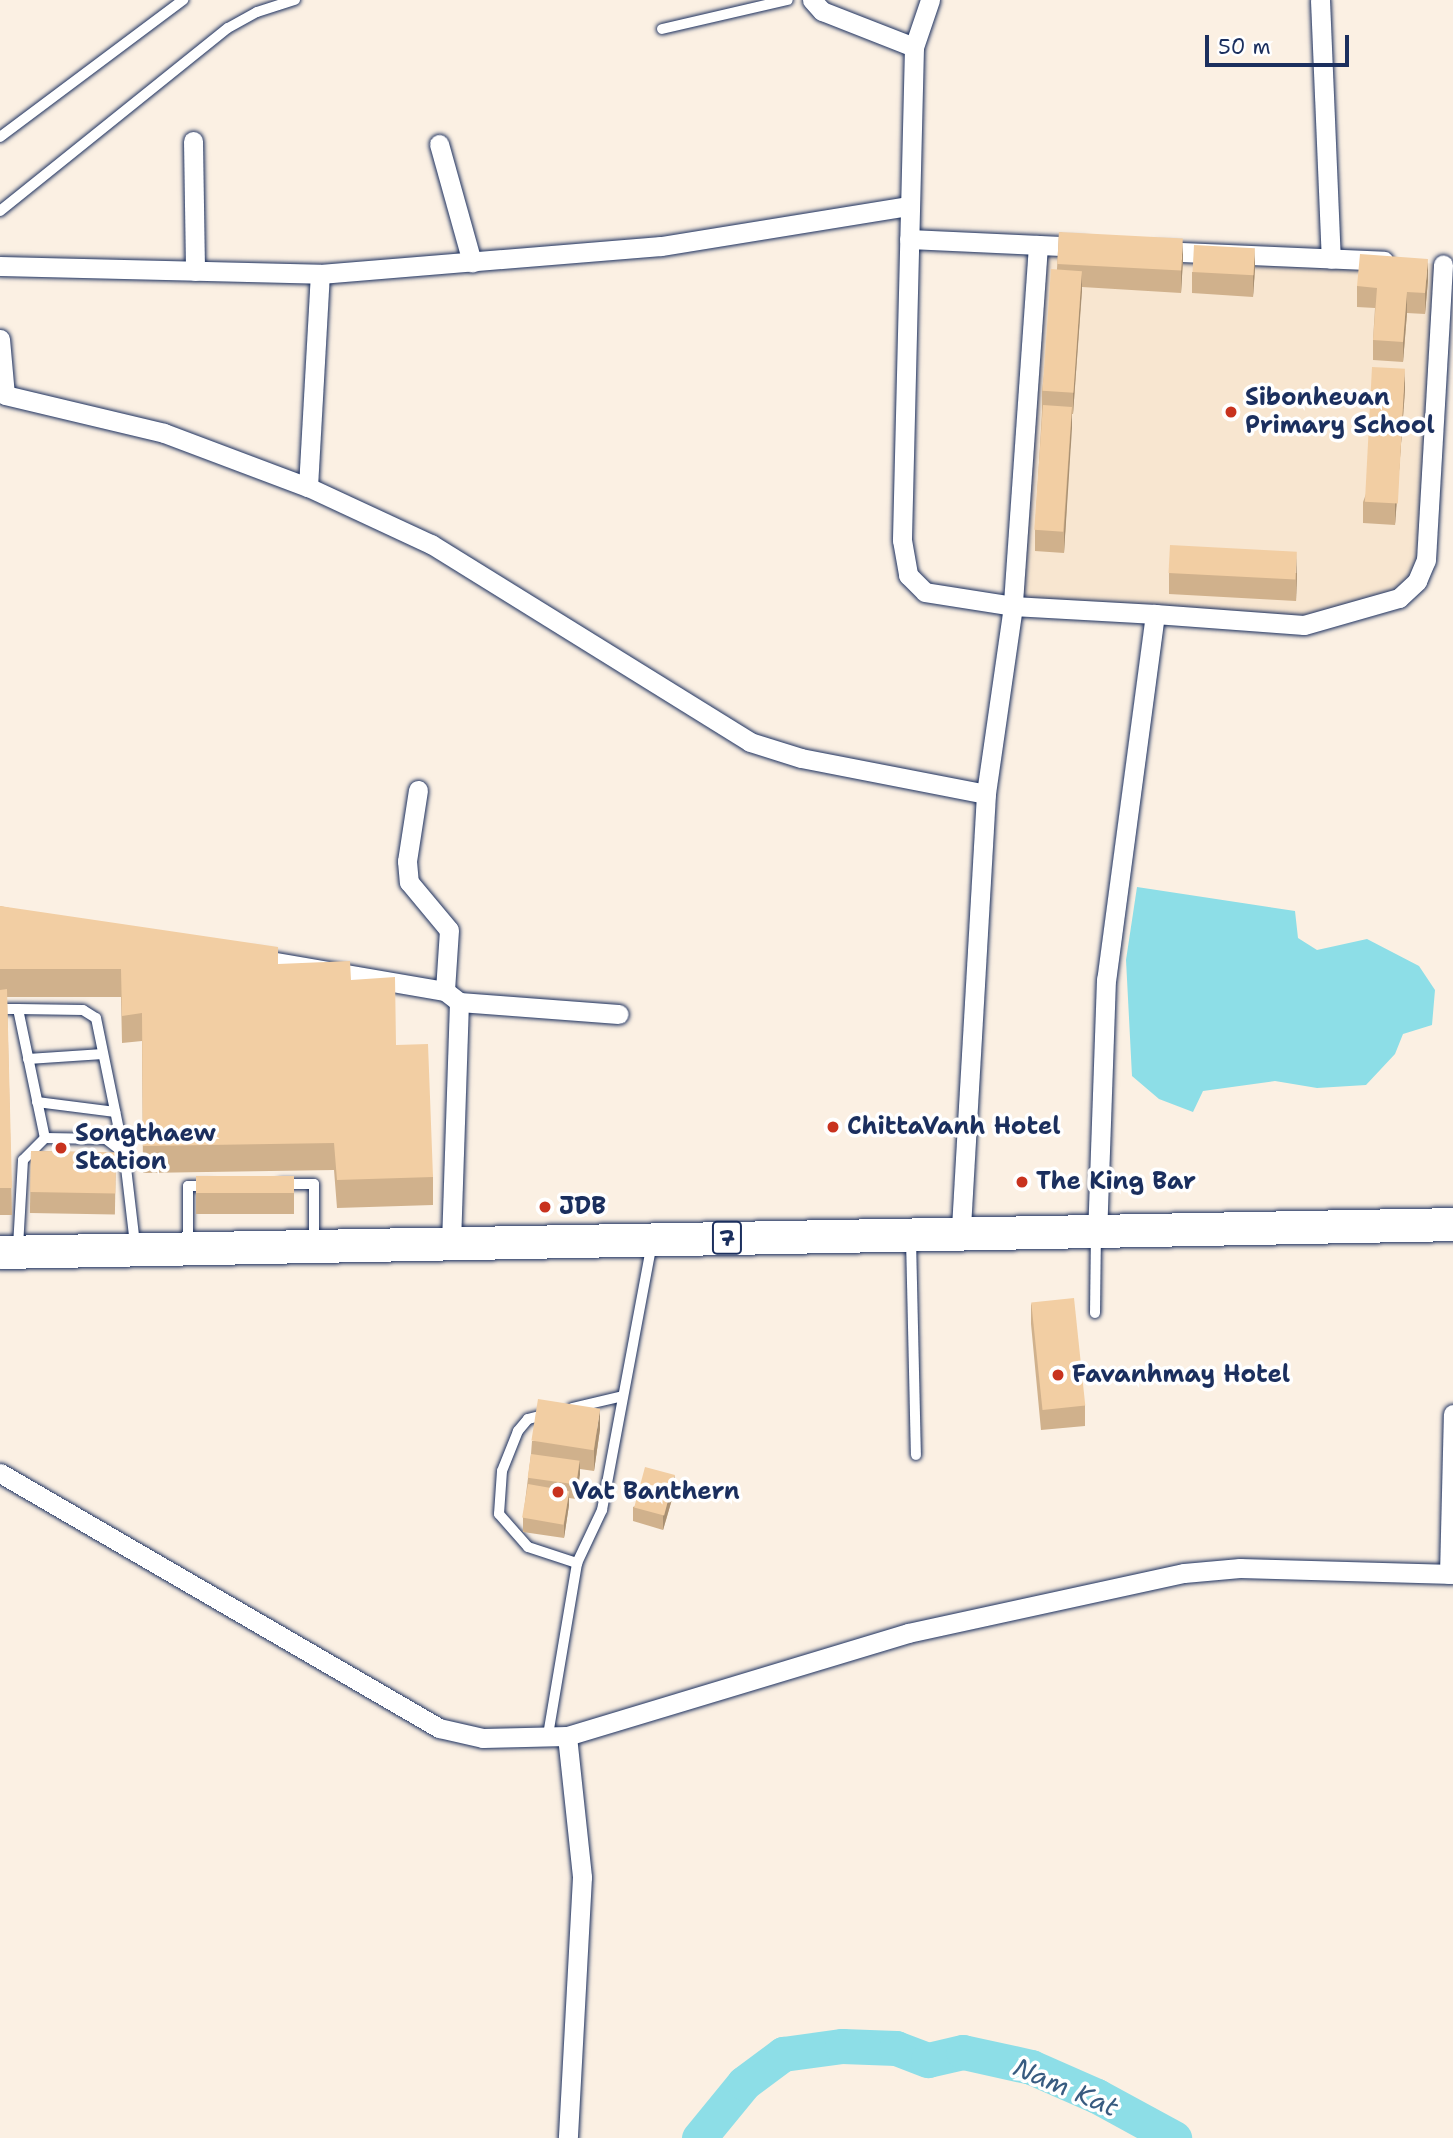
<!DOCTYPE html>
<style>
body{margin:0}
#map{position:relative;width:1453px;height:2138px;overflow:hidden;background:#fbf0e3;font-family:"Shantell Sans",sans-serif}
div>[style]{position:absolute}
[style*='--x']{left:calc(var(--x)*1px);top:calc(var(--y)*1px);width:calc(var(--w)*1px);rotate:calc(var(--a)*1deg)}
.built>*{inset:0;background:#f8e6d0}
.water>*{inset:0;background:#8ddee7}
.river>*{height:35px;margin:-17.5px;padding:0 17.5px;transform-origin:17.5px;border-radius:17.5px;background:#8ddee7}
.roads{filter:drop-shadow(0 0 2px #1b2f5e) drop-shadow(0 0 2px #1b2f5e)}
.service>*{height:10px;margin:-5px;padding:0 5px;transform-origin:5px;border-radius:5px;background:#fff}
.minor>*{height:19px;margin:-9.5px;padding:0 9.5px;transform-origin:9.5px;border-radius:9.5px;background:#fff}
.trunk>*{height:33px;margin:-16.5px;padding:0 16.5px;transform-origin:16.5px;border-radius:16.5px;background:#fff}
.wall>*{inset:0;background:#d0b18c;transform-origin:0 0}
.shaded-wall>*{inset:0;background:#a99072}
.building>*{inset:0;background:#f2cea3;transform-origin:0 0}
.dots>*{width:19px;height:19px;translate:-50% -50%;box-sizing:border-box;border:4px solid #fff;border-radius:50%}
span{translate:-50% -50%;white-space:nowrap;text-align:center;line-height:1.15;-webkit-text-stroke:7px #fff;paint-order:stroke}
.shield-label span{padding:2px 5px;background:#fff;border:2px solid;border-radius:5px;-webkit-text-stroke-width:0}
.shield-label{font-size:23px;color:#1b2f5e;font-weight:700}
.poi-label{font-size:24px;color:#1b2f5e;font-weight:700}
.left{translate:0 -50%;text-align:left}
.water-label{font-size:26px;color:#385b80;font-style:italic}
.scale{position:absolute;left:1205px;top:35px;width:144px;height:32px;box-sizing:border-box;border:4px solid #1b2f5e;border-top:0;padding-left:9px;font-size:21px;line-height:24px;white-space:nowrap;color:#1b2f5e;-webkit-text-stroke:5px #fff;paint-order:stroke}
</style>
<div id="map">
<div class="built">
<div style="clip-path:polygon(1038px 245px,1443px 264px,1417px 581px,1327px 622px,1013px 606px)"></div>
</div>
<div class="water">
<div style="clip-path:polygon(1137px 887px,1295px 911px,1298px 938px,1317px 950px,1367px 939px,1419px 966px,1435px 990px,1432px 1025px,1403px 1034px,1395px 1054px,1366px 1085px,1317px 1088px,1275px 1081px,1203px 1091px,1193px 1112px,1159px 1099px,1132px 1076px,1126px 960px)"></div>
</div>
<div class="river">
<div style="--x:699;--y:2138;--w:71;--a:-50.7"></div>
<div style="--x:744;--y:2083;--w:49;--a:-36.6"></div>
<div style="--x:783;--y:2054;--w:60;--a:-7.7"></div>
<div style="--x:842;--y:2046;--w:54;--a:2.1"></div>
<div style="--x:896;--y:2048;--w:34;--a:21"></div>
<div style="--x:928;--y:2060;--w:36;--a:-13"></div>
<div style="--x:963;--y:2052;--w:70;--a:12.4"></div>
<div style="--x:1031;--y:2067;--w:72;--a:23.7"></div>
<div style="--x:1097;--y:2096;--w:88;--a:28.6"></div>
</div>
<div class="roads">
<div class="service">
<div style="--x:662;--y:29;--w:129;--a:-13"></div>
<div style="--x:0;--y:137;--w:229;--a:-36.8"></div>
<div style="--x:0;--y:211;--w:292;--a:-38.8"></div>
<div style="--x:228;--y:28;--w:33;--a:-29"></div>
<div style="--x:257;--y:12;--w:40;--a:-18"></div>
<div style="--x:0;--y:1009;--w:18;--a:0"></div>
<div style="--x:18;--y:1009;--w:132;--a:78.2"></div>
<div style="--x:45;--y:1138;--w:31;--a:135"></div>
<div style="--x:23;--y:1160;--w:87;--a:93.3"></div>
<div style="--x:18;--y:1009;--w:65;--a:0.9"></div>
<div style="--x:83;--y:1010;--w:15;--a:32"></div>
<div style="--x:96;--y:1018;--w:144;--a:78.4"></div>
<div style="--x:28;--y:1059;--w:75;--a:-3.8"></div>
<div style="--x:37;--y:1102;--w:79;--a:7.3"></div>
<div style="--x:45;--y:1138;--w:61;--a:0.9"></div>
<div style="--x:106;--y:1139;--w:16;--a:38"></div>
<div style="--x:119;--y:1149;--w:12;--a:59"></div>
<div style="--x:125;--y:1159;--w:86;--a:83.3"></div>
<div style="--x:281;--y:1184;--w:33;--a:0"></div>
<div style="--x:314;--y:1184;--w:56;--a:90"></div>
<div style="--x:911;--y:1239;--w:216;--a:88.7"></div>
<div style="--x:188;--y:1244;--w:58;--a:-90"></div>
<div style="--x:188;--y:1186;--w:22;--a:0"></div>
<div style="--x:1095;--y:1313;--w:77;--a:-89.3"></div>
<div style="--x:572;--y:1408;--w:52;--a:-13.2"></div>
<div style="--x:547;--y:1414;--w:20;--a:165"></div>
<div style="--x:528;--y:1419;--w:16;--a:130"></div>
<div style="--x:518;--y:1431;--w:43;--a:111.8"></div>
<div style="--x:502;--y:1471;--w:43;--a:94"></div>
<div style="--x:499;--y:1514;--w:44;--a:48.7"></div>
<div style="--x:528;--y:1547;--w:52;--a:18.1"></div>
<div style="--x:548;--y:1735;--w:174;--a:-80.4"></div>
<div style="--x:577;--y:1563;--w:59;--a:-64.7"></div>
<div style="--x:602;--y:1510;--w:272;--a:-79.4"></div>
</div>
<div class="minor">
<div style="--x:812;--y:0;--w:15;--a:48"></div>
<div style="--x:822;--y:11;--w:99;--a:21.4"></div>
<div style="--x:930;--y:0;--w:50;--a:108.8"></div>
<div style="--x:914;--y:47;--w:493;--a:91.4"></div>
<div style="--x:902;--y:540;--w:36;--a:80"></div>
<div style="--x:908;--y:575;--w:24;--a:45"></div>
<div style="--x:925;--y:592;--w:89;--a:9"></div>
<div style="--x:1013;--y:606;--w:190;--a:98.2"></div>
<div style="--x:986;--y:794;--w:440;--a:93.3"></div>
<div style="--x:1320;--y:0;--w:259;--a:87.6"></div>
<div style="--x:193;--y:141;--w:130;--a:89.1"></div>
<div style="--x:439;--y:144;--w:123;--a:74.4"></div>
<div style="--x:909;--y:239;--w:174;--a:2.6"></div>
<div style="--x:1038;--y:245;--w:362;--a:94"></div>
<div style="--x:1013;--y:606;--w:142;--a:3.2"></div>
<div style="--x:1155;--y:614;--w:368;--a:97.6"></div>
<div style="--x:1106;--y:979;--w:252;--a:92"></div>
<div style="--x:1158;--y:251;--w:226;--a:2.5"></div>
<div style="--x:0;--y:266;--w:320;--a:1.4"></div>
<div style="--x:320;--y:274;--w:342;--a:-4.7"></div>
<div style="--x:661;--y:246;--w:251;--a:-9.2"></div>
<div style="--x:0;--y:339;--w:56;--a:84.9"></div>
<div style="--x:5;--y:395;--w:163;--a:13.4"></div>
<div style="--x:164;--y:433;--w:154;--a:20.6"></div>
<div style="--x:308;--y:487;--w:136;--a:24.9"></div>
<div style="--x:431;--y:544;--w:375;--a:31.8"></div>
<div style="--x:750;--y:742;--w:53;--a:17.4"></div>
<div style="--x:801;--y:758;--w:188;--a:11"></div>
<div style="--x:308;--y:487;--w:213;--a:-86.8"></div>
<div style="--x:1155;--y:614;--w:149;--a:4.2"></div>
<div style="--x:1304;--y:625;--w:99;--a:-15.9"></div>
<div style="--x:1399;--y:598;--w:25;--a:-43"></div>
<div style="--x:1417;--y:581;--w:23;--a:-67"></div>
<div style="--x:1426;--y:560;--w:296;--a:-86.7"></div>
<div style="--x:418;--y:790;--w:72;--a:98.8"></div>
<div style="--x:407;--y:861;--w:21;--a:85"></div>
<div style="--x:409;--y:882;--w:62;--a:50.2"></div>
<div style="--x:449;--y:930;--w:61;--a:93.8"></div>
<div style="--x:253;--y:958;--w:195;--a:9.8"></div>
<div style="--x:445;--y:991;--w:18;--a:38"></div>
<div style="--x:459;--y:1002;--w:241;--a:91.9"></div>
<div style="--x:459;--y:1002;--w:160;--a:4.3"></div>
<div style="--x:0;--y:1473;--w:508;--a:30.15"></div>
<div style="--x:439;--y:1728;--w:45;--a:12.8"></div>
<div style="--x:483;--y:1738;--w:84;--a:-1.4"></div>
<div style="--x:567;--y:1736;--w:356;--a:-16.8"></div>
<div style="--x:908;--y:1633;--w:282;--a:-12.3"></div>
<div style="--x:1184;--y:1573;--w:56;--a:-5.1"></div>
<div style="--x:1240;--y:1568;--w:213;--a:1.6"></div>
<div style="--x:1449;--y:1574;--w:160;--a:-88.6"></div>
<div style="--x:567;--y:1736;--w:142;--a:83.9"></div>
<div style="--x:582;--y:1877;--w:261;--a:93.1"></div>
</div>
<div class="trunk">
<div style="--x:0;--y:1252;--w:1453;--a:-1.1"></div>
</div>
</div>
<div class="wall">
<div style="clip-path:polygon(1059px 232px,1183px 260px,1181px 293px,1082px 287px,1073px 414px,1072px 414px,1064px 553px,1035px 551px,1035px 530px,1042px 412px,1042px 391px,1057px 269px)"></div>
<div style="clip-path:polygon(1255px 269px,1253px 297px,1192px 293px,1192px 272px)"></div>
<div style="clip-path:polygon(1428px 280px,1425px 314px,1407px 313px,1403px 362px,1373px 360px,1373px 340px,1375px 308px,1357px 307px,1357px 286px)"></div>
<div style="clip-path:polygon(1405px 390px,1395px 525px,1363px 523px,1363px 502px)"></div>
<div style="clip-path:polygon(1169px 573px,1297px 573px,1296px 601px,1169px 594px)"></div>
<div style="clip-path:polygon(0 906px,351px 980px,396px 1045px,433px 1177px,433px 1205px,337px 1208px,334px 1170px,143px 1173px,142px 1041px,122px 1043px,121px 997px,7px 997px,12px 1215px,0 1215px)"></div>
<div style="left:31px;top:1151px;width:85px;height:62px;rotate:1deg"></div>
<div style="left:294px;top:1176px;width:38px;height:98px;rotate:90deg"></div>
<div style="clip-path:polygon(1031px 1303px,1085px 1405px,1085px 1426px,1041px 1430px,1031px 1324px)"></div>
<div style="clip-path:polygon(600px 1429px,594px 1471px,580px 1469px,576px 1499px,569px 1498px,569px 1505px,564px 1538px,523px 1532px,523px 1518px,531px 1454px,532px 1441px)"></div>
<div style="clip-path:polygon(675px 1489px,663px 1530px,633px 1521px,633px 1507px)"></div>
</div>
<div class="shaded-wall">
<div style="clip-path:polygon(1183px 239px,1183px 260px,1181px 293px,1181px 272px)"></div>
<div style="clip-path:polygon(1255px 248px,1255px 269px,1253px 297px,1253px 276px)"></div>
<div style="clip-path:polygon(1428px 259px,1428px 280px,1425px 314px,1425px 293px)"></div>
<div style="clip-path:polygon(1082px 271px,1082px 291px,1073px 414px,1073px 393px)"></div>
<div style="clip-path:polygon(1407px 292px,1407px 313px,1403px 362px,1403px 342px)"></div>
<div style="clip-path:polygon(1405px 369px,1405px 390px,1395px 525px,1395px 504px)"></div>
<div style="clip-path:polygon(1072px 407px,1072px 428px,1064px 553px,1064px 532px)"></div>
<div style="clip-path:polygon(1297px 552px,1297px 573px,1296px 601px,1296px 580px)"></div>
<div style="clip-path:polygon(600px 1409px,600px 1429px,594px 1471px,594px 1450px)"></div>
<div style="clip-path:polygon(580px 1461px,580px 1475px,576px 1499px,576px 1485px)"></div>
<div style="clip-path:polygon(675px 1475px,675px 1489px,663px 1530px,663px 1516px)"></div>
<div style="clip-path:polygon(569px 1491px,569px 1505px,564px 1538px,564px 1524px)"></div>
</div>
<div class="building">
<div style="left:1059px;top:232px;width:124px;height:32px;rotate:3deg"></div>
<div style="left:1194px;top:245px;width:61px;height:27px;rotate:3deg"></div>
<div style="clip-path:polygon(1360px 254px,1428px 259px,1425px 293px,1407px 292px,1403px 342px,1373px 340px,1377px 288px,1357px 286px)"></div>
<div style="left:1051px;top:269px;width:31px;height:122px;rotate:4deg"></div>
<div style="left:1372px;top:367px;width:33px;height:135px;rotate:3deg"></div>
<div style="left:1043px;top:405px;width:29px;height:125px;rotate:4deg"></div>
<div style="left:1170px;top:545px;width:127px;height:28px;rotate:3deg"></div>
<div style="clip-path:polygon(0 906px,278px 947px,278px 964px,350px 961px,351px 980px,395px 977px,396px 1045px,428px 1044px,433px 1177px,337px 1180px,334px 1143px,143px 1146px,142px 1013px,122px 1016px,121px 969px,0 969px)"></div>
<div style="clip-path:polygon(7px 989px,12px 1188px,0 1188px,0 990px)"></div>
<div style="left:31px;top:1151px;width:85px;height:41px;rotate:1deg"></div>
<div style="left:294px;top:1176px;width:17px;height:98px;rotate:90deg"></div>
<div style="left:1074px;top:1298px;width:108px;height:43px;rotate:84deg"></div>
<div style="left:538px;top:1399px;width:63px;height:42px;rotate:9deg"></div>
<div style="left:531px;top:1454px;width:49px;height:24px;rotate:8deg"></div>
<div style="left:645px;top:1467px;width:31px;height:42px;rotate:15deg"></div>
<div style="left:528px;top:1484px;width:42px;height:34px;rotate:10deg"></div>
</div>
<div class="dots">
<div style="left:1231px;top:412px;background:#c8321e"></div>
<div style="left:833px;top:1127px;background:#c8321e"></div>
<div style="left:61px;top:1148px;background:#c8321e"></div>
<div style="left:1022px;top:1182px;background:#c8321e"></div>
<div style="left:545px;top:1207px;background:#c8321e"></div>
<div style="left:1058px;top:1375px;background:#c8321e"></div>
<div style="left:558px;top:1492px;background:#c8321e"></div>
</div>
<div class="shield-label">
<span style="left:727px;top:1238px">7</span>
</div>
<div class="poi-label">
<span class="left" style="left:1245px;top:412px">Sibonheuan<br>Primary School</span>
<span class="left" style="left:847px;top:1127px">ChittaVanh Hotel</span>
<span class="left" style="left:75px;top:1148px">Songthaew<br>Station</span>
<span class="left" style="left:1036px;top:1182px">The King Bar</span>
<span class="left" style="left:559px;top:1207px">JDB</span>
<span class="left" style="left:1072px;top:1375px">Favanhmay Hotel</span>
<span class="left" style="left:572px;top:1492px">Vat Banthern</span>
</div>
<div class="water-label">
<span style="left:1066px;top:2087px;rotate:23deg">Nam Kat</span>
</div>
<div class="scale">50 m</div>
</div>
